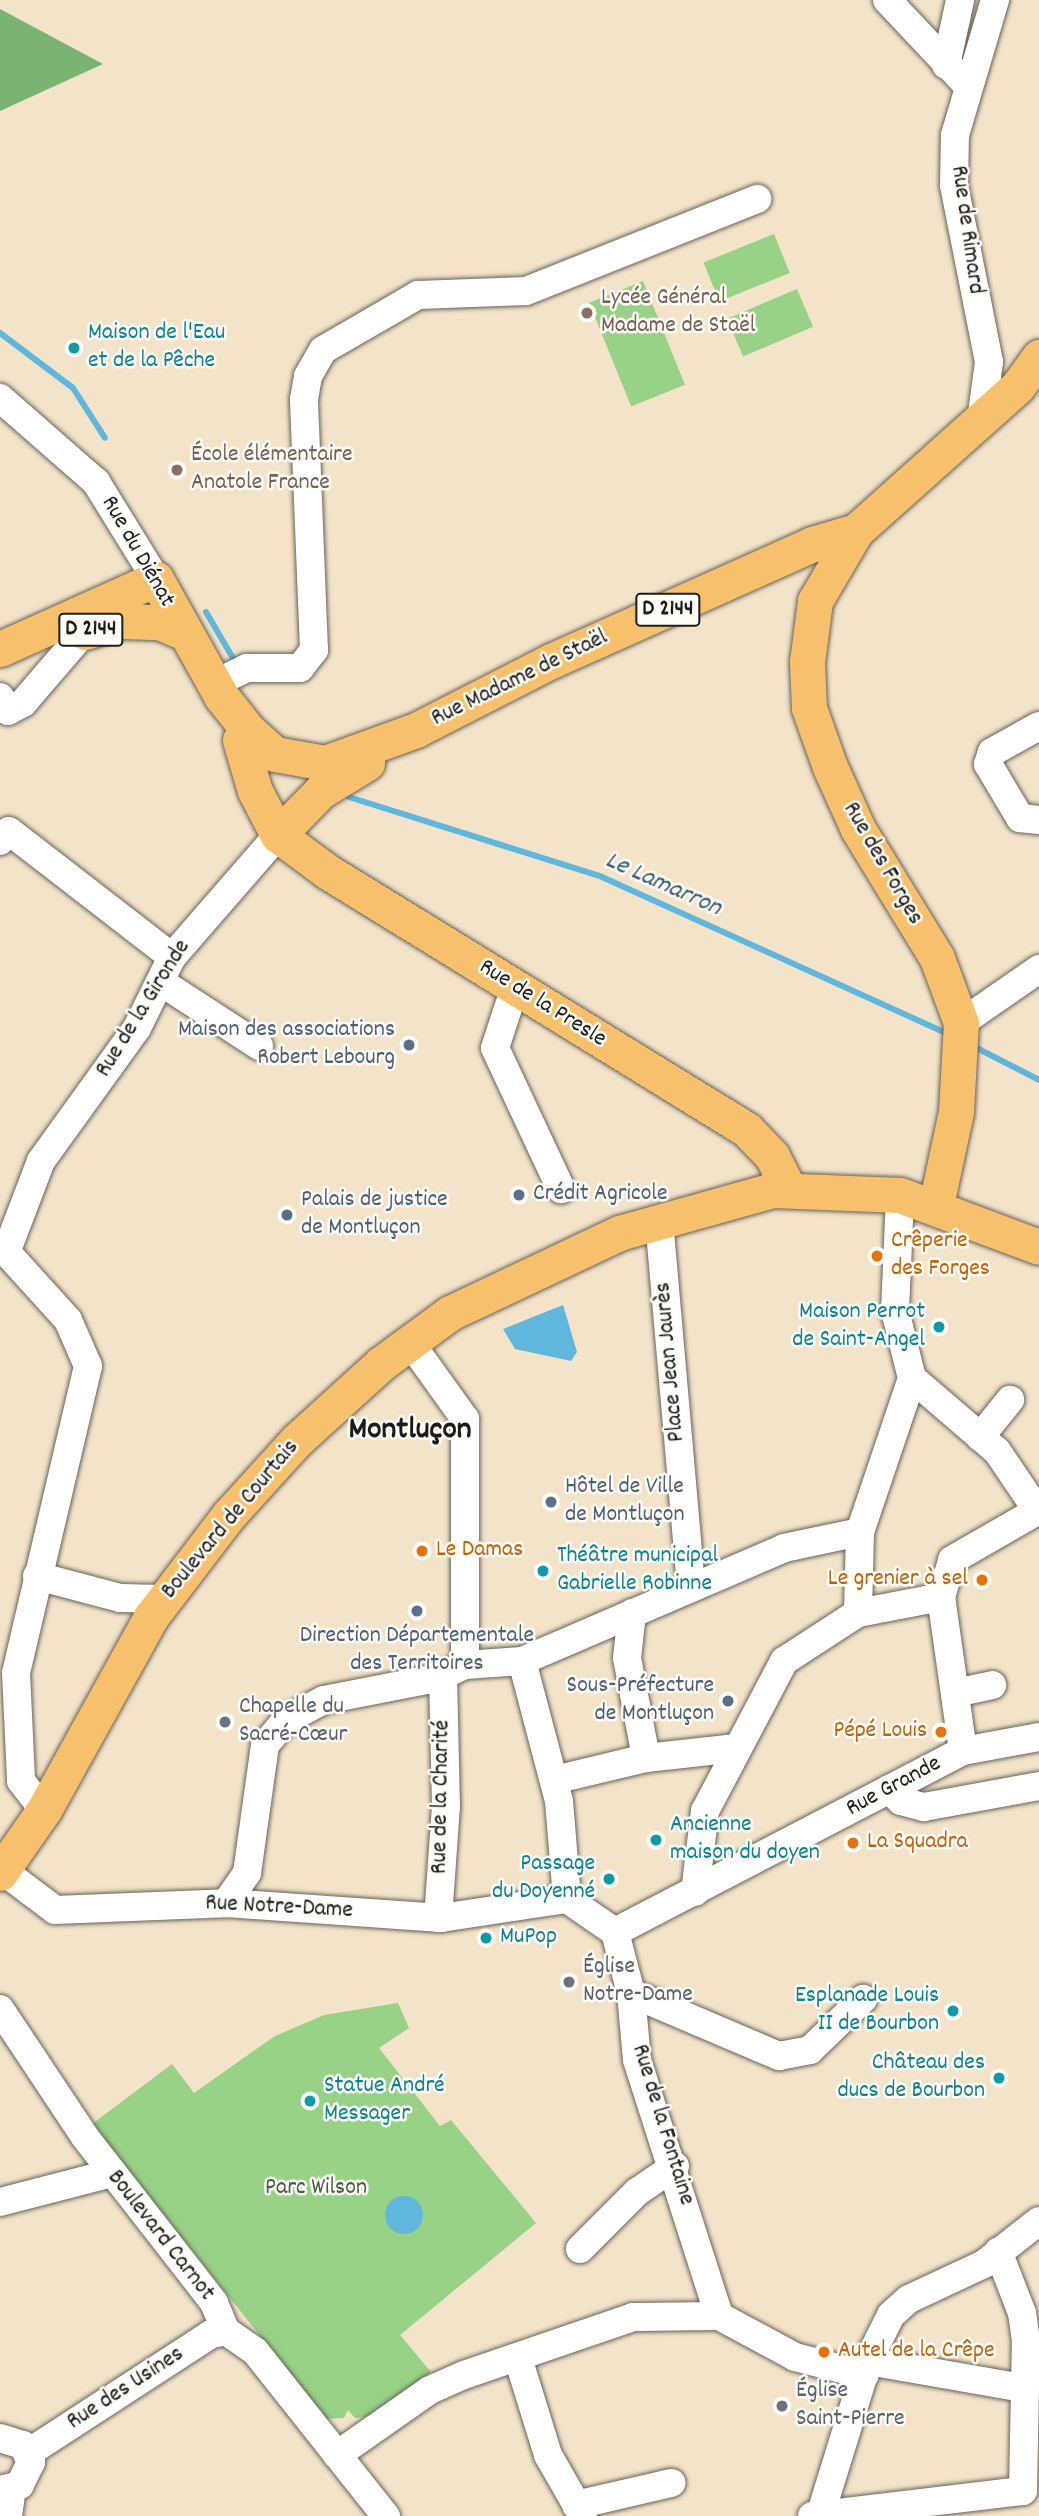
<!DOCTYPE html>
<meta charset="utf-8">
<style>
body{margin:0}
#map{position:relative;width:1039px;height:2516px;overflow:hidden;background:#f3e3c9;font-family:Dekko,sans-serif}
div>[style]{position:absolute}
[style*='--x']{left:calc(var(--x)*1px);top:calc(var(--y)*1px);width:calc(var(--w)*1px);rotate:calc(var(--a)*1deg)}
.green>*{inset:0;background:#97d286;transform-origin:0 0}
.forest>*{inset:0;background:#79b473}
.water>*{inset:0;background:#60b7dd}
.round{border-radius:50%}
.stream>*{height:6px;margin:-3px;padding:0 3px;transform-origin:3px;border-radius:3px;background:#60b7dd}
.roads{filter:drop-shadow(0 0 2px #676259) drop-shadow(0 0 2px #676259)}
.minor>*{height:28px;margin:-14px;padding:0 14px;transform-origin:14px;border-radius:14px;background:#fff}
.major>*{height:35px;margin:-17.5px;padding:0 17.5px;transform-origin:17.5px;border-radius:17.5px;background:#f7c06c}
.dots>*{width:19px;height:19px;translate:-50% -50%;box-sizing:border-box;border:4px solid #fdfcf7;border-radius:50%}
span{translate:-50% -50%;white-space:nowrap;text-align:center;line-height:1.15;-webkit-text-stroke:5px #fdfcf7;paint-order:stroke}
.shield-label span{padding:2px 5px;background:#fdfcf7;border:2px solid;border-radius:5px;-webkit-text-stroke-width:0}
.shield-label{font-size:23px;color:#1c1c1c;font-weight:700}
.street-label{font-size:24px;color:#1c1c1c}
.education-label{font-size:24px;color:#785e54}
.left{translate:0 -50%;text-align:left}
.culture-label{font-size:24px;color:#0d838f}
.right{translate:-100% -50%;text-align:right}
.service-label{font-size:24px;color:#4e5e75}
.food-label{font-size:24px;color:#c56008}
.worship-label{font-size:24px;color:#5b616d}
.park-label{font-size:24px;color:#475c41}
.water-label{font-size:26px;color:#375a69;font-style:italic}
.district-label{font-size:32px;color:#1c1c1c;font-weight:700}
</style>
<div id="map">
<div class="green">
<div style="left:774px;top:234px;width:42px;height:76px;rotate:68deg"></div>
<div style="left:643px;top:281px;width:112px;height:58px;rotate:68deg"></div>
<div style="left:797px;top:289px;width:41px;height:76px;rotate:67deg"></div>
<div style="clip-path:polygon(398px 2003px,409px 2028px,379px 2048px,440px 2126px,451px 2120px,536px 2223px,400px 2335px,431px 2372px,371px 2416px,355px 2418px,348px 2410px,344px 2418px,326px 2419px,92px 2124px,172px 2064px,194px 2093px,275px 2036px,324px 2015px)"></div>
</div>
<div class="forest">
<div style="clip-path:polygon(0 9px,103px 64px,0 111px)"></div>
</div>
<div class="water">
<div style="clip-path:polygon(563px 1305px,577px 1352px,571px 1361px,515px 1349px,503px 1329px)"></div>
<div class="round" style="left:385px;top:2196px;width:38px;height:38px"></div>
</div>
<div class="stream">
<div style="--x:0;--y:333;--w:91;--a:37"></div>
<div style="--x:73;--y:388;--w:59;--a:57.4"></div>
<div style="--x:206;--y:612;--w:53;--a:59.6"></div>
<div style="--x:349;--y:797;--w:265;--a:17.5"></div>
<div style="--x:602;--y:877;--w:380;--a:24.4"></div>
<div style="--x:969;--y:1044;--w:79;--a:27.2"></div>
</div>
<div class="roads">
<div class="minor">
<div style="--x:887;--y:0;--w:117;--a:46.7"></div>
<div style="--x:946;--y:65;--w:66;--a:-77.8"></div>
<div style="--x:0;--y:398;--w:128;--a:41.2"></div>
<div style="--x:96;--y:482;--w:114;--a:58.3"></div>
<div style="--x:981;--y:421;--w:60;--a:-82.3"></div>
<div style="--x:989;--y:362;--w:180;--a:-101.2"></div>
<div style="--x:954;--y:185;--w:50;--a:-88.9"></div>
<div style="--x:955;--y:135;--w:141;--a:-73.5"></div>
<div style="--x:214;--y:684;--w:37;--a:-26"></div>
<div style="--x:247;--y:668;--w:53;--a:0"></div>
<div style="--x:300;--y:668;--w:23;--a:-52"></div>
<div style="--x:314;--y:650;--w:251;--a:-92.3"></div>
<div style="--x:304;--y:399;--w:23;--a:-80"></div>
<div style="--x:308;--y:376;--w:30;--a:-60"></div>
<div style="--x:323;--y:350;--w:110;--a:-30.1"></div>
<div style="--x:418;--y:295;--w:108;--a:-2.1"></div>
<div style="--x:526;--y:291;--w:249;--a:-21.7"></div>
<div style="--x:0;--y:697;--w:16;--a:60"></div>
<div style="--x:8;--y:711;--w:17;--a:-28"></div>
<div style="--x:23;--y:703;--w:94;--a:-49.3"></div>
<div style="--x:1039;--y:726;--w:54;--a:151"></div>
<div style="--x:992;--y:752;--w:13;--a:108"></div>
<div style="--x:988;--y:764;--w:63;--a:59.3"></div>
<div style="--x:1020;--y:818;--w:19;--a:6"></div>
<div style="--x:0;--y:841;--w:13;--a:-48"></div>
<div style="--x:9;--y:831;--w:206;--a:37.7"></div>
<div style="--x:161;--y:982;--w:117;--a:33.1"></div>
<div style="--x:515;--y:987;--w:64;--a:108.2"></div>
<div style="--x:495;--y:1048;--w:156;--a:64.9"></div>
<div style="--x:961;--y:1023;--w:95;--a:-34.7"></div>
<div style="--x:659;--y:1220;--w:368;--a:85"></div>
<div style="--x:0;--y:1245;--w:101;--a:47.8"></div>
<div style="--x:68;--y:1320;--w:50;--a:66.5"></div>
<div style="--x:88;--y:1366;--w:315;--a:103.2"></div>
<div style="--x:16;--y:1673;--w:108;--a:87.3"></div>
<div style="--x:21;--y:1781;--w:37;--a:52"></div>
<div style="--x:7;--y:1250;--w:95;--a:-69.1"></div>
<div style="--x:41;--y:1161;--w:164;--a:-54.2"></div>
<div style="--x:137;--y:1028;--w:79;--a:-63.8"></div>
<div style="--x:172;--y:957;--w:162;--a:-49"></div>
<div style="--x:409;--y:1341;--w:96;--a:54.3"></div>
<div style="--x:465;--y:1419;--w:246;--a:90"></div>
<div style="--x:465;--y:1665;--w:57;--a:-4"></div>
<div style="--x:522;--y:1661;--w:285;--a:-23.3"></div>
<div style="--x:784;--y:1548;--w:78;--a:-11.9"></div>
<div style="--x:912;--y:1378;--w:112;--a:40.7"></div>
<div style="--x:997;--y:1451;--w:71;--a:55.9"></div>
<div style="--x:980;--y:1437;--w:48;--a:-51"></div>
<div style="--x:37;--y:1576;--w:86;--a:14.8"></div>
<div style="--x:120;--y:1598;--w:43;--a:1.3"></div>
<div style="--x:632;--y:1613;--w:45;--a:96.3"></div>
<div style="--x:627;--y:1658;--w:102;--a:79.2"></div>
<div style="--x:858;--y:1613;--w:81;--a:-88.6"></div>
<div style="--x:860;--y:1532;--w:163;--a:-71.3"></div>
<div style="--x:912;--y:1378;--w:69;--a:-104.2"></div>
<div style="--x:895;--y:1311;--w:116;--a:-87.5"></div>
<div style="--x:522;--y:1661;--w:145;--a:75.2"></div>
<div style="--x:559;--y:1801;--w:98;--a:85.3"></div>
<div style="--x:955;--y:1693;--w:38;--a:-12"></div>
<div style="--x:963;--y:1751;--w:156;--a:-98.1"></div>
<div style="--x:941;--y:1597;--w:39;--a:-73"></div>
<div style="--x:952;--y:1560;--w:100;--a:-29.9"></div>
<div style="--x:554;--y:1780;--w:95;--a:-13.4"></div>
<div style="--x:646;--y:1758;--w:91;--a:-6.3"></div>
<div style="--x:889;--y:1789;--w:17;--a:45"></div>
<div style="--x:901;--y:1801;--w:24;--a:15"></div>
<div style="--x:924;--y:1807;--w:117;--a:-10.3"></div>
<div style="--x:2;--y:1870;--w:66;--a:37"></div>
<div style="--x:55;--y:1910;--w:171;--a:-2.3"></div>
<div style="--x:226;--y:1903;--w:216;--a:4"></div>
<div style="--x:441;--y:1918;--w:127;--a:-8.6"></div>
<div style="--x:695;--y:1892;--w:82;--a:-83"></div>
<div style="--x:705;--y:1811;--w:170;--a:-62.2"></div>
<div style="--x:784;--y:1661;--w:88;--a:-33"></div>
<div style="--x:858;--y:1613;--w:85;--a:-10.9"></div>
<div style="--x:567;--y:1899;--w:58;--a:34.5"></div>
<div style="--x:226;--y:1903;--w:37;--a:-55"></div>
<div style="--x:247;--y:1873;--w:129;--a:-82"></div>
<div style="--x:265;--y:1745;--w:33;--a:-50"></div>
<div style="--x:286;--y:1720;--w:43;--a:-27.8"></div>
<div style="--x:324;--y:1700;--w:115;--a:-11"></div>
<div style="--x:437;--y:1678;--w:31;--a:-25"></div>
<div style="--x:438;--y:1918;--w:111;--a:-85.9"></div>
<div style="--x:446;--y:1807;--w:131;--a:-91.3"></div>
<div style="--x:615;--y:1932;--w:392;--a:-27.5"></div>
<div style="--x:963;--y:1751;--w:77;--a:-10.4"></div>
<div style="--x:615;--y:1932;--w:63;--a:75.3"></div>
<div style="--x:631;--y:1993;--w:67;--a:84.9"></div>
<div style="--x:637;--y:2060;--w:269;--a:72.2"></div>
<div style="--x:631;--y:1993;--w:161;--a:23.1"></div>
<div style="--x:779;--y:2056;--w:32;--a:-11"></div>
<div style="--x:810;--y:2050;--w:74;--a:-43.9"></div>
<div style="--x:0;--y:2009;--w:154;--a:56.4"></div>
<div style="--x:85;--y:2137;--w:210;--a:52.1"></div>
<div style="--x:214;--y:2303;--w:30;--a:67"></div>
<div style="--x:226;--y:2331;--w:35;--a:35"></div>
<div style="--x:255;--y:2351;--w:211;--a:51.6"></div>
<div style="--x:0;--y:2202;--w:116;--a:-14.5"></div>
<div style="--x:580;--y:2249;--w:81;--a:-45"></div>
<div style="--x:637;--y:2192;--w:46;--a:-34.4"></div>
<div style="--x:719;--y:2316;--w:86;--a:28.3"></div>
<div style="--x:795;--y:2357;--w:72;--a:14.4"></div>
<div style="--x:518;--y:2358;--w:102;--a:72.8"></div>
<div style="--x:548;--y:2455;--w:70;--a:60.2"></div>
<div style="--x:868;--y:2361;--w:157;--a:9.9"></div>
<div style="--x:0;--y:2438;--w:24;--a:17"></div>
<div style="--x:23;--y:2445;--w:19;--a:65"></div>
<div style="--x:31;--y:2462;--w:25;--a:116"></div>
<div style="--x:20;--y:2485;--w:21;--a:166"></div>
<div style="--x:28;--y:2453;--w:218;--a:-33"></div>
<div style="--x:211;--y:2334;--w:15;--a:-11"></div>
<div style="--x:337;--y:2455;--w:113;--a:-35"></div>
<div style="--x:430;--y:2390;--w:37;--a:-24"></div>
<div style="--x:464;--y:2375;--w:179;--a:-18.9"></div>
<div style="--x:633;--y:2317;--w:86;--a:-0.7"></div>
<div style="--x:576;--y:2505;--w:98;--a:-13"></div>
<div style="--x:8;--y:2516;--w:27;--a:-82"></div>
<div style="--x:812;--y:2516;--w:212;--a:-6.8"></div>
<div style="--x:1023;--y:2491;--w:150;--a:-88.9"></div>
<div style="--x:1026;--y:2341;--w:28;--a:-98"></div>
<div style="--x:1022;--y:2313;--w:66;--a:-111.2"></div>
<div style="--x:820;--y:2516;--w:162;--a:-72.8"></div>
<div style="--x:868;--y:2361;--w:51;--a:-63.4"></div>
<div style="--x:891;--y:2315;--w:24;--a:-42"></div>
<div style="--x:909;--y:2299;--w:83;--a:-25"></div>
<div style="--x:984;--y:2264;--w:70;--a:-38"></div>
</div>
<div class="major">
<div style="--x:85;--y:632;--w:39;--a:-17"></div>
<div style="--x:122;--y:621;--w:37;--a:2"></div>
<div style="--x:159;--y:622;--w:26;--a:23"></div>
<div style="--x:0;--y:649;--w:171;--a:-24.2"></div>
<div style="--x:156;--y:579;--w:134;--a:60.9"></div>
<div style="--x:221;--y:696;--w:43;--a:51.5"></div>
<div style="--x:248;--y:730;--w:36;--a:42"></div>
<div style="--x:275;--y:754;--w:51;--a:10.2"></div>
<div style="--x:325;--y:763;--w:97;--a:-19.9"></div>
<div style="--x:416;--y:730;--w:152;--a:-27.1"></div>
<div style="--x:551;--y:661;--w:286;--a:-24.1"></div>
<div style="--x:812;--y:544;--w:46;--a:-16.5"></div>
<div style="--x:240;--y:740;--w:53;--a:73.6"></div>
<div style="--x:255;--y:791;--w:50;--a:62.4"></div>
<div style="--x:278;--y:835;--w:62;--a:36.5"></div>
<div style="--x:328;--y:872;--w:492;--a:31.6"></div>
<div style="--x:747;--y:1130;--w:36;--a:46"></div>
<div style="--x:772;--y:1156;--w:36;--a:63"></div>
<div style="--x:278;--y:835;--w:62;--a:-45.7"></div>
<div style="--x:321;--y:791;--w:54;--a:-31.3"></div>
<div style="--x:936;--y:1205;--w:95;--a:-77.9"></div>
<div style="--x:956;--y:1112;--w:89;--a:-86.8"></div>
<div style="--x:961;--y:1023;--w:69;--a:-110.3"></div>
<div style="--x:937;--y:958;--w:151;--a:-121.5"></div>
<div style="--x:858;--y:829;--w:68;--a:-114.3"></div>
<div style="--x:830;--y:767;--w:63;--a:-109.6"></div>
<div style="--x:809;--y:708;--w:46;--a:-92.5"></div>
<div style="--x:807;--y:662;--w:62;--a:-82.5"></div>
<div style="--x:815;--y:601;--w:81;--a:-59.6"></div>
<div style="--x:856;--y:531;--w:217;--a:-41.8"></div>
<div style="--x:1018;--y:386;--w:36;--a:-54"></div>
<div style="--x:0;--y:1873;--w:77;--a:-55.1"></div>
<div style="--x:44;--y:1810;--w:221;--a:-61"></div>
<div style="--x:151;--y:1617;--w:127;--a:-52.7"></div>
<div style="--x:228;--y:1516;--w:101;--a:-47.8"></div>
<div style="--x:296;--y:1441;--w:116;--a:-42.2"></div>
<div style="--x:382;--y:1363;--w:84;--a:-36.3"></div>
<div style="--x:450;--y:1313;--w:187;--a:-25.3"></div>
<div style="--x:619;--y:1233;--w:160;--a:-15.6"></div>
<div style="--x:773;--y:1190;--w:127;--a:2.3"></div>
<div style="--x:900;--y:1195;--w:148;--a:20.5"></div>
</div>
</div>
<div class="dots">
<div style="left:587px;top:313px;background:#8d6e63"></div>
<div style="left:74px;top:348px;background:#0f9aa8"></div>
<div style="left:177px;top:470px;background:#8d6e63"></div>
<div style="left:409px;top:1045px;background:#5c6f8a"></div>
<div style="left:519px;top:1195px;background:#5c6f8a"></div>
<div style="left:287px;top:1215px;background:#5c6f8a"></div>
<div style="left:877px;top:1256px;background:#e8710a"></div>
<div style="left:939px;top:1327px;background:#0f9aa8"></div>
<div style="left:551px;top:1502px;background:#5c6f8a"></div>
<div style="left:422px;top:1551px;background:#e8710a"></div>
<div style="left:543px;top:1571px;background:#0f9aa8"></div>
<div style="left:982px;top:1580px;background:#e8710a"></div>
<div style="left:417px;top:1611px;background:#5c6f8a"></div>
<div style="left:728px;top:1701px;background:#5c6f8a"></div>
<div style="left:225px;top:1722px;background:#6b7280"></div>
<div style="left:941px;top:1732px;background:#e8710a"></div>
<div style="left:656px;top:1840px;background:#0f9aa8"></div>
<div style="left:853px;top:1843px;background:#e8710a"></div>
<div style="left:609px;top:1879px;background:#0f9aa8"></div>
<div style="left:486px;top:1938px;background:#0f9aa8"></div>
<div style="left:569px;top:1982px;background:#6b7280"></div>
<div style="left:953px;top:2011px;background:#0f9aa8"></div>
<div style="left:999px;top:2078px;background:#0f9aa8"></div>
<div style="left:310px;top:2101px;background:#0f9aa8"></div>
<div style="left:824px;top:2352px;background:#e8710a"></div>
<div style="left:782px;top:2406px;background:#6b7280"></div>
</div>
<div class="shield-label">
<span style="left:668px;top:610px">D 2144</span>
<span style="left:91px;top:630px">D 2144</span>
</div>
<div class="street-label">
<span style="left:966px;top:230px;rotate:82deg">Rue de Rimard</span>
<span style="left:137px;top:552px;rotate:60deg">Rue du Diénat</span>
<span style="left:520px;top:679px;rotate:-26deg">Rue Madame de Staël</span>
<span style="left:882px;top:864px;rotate:60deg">Rue des Forges</span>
<span style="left:542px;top:1004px;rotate:32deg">Rue de la Presle</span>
<span style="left:144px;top:1009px;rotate:-58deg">Rue de la Gironde</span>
<span style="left:671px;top:1362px;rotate:-95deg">Place Jean Jaurès</span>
<span style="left:231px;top:1520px;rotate:-50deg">Boulevard de Courtais</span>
<span style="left:894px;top:1787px;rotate:-28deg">Rue Grande</span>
<span style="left:442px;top:1797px;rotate:-89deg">Rue de la Charité</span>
<span style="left:279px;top:1908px;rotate:3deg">Rue Notre-Dame</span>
<span style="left:662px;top:2125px;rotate:73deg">Rue de la Fontaine</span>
<span style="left:160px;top:2236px;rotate:52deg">Boulevard Carnot</span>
<span style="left:126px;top:2389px;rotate:-33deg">Rue des Usines</span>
</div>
<div class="education-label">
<span class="left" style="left:601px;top:313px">Lycée Général<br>Madame de Staël</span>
<span class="left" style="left:191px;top:470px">École élémentaire<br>Anatole France</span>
</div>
<div class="culture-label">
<span class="left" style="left:88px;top:348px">Maison de l'Eau<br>et de la Pêche</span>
<span class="right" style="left:925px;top:1327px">Maison Perrot<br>de Saint-Angel</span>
<span class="left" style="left:557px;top:1571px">Théâtre municipal<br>Gabrielle Robinne</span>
<span class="left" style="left:670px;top:1840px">Ancienne<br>maison du doyen</span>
<span class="right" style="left:595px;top:1879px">Passage<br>du Doyenné</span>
<span class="left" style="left:500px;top:1938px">MuPop</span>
<span class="right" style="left:939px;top:2011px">Esplanade Louis<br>II de Bourbon</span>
<span class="right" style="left:985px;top:2078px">Château des<br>ducs de Bourbon</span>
<span class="left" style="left:324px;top:2101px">Statue André<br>Messager</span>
</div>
<div class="service-label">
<span class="right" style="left:395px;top:1045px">Maison des associations<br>Robert Lebourg</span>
<span class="left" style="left:533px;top:1195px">Crédit Agricole</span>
<span class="left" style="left:301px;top:1215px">Palais de justice<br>de Montluçon</span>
<span class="left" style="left:565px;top:1502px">Hôtel de Ville<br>de Montluçon</span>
<span style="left:417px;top:1651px">Direction Départementale<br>des Territoires</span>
<span class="right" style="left:714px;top:1701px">Sous-Préfecture<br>de Montluçon</span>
</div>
<div class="food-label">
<span class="left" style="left:891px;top:1256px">Crêperie<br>des Forges</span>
<span class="left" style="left:436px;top:1551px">Le Damas</span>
<span class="right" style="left:968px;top:1580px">Le grenier à sel</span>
<span class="right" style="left:927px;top:1732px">Pépé Louis</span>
<span class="left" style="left:867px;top:1843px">La Squadra</span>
<span class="left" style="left:838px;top:2352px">Autel de la Crêpe</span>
</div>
<div class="worship-label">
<span class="left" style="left:239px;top:1722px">Chapelle du<br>Sacré-Cœur</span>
<span class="left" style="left:583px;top:1982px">Église<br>Notre-Dame</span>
<span class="left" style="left:796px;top:2406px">Église<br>Saint-Pierre</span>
</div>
<div class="park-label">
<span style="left:316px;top:2189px">Parc Wilson</span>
</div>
<div class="water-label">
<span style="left:663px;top:885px;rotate:24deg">Le Lamarron</span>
</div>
<div class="district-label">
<span style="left:410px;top:1431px">Montluçon</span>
</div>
</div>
